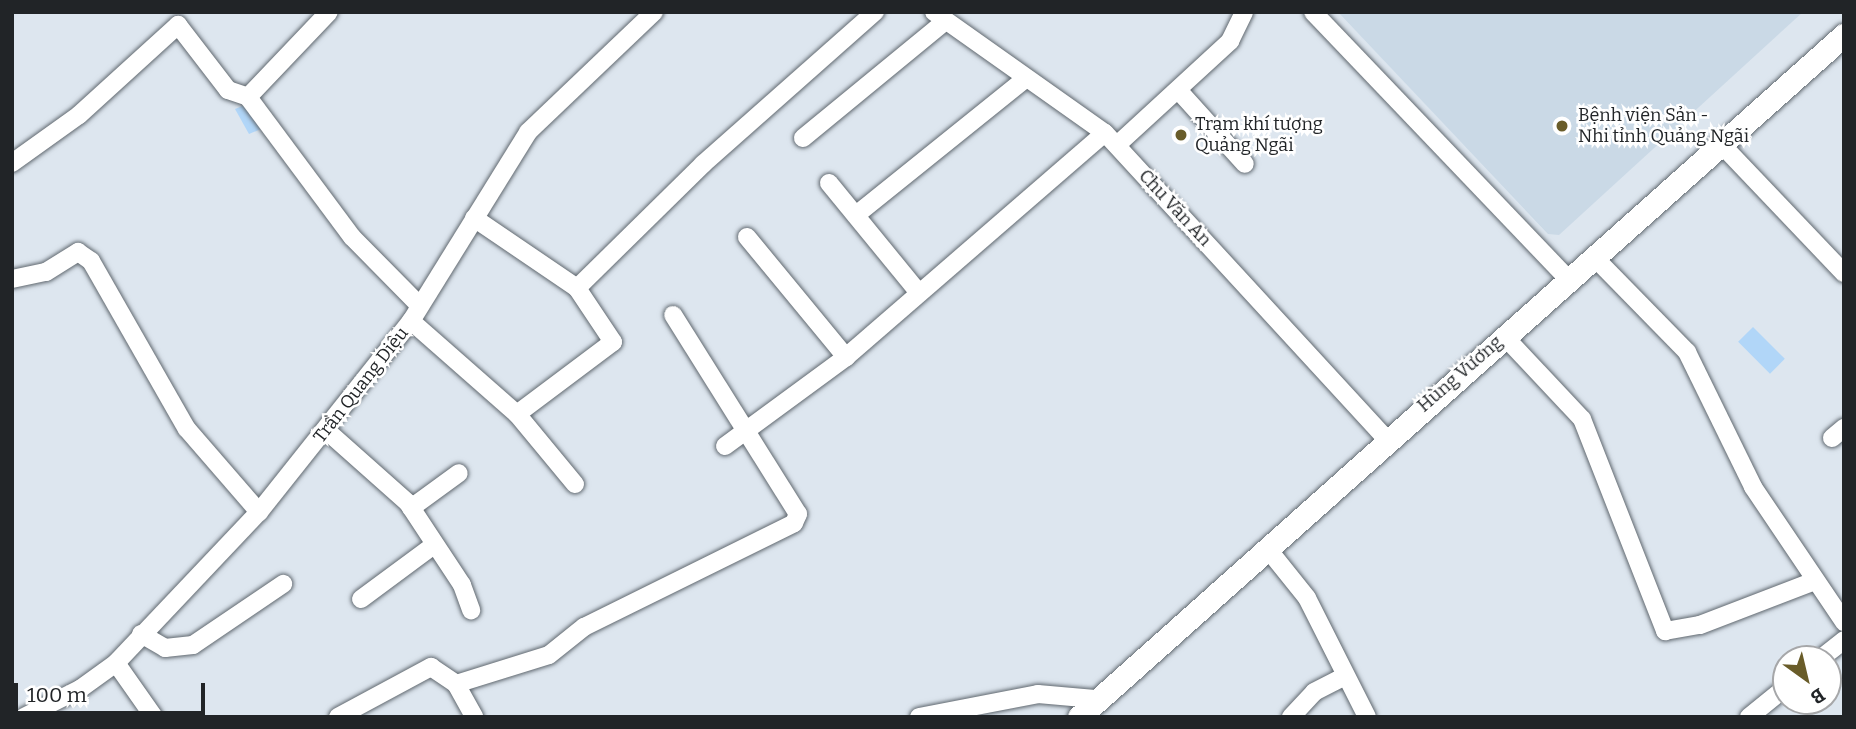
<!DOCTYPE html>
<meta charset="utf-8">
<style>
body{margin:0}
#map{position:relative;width:1856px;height:729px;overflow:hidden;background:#dde6ef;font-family:Bitter,serif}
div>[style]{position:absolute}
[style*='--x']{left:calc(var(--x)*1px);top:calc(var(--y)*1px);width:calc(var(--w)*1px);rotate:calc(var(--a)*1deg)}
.built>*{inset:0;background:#cad9e6}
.green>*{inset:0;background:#b1d6f8;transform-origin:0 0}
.roads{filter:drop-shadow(0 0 2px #60686f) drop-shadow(0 0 2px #60686f)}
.minor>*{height:18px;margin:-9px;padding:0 9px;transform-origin:9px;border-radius:9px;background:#fff}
.major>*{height:23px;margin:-11.5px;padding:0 11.5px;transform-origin:11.5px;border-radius:11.5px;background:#fff}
.dots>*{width:19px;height:19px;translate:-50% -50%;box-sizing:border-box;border:4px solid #fff;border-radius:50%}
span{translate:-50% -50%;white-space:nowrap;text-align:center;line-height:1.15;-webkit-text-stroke:5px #fff;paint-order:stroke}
.poi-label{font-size:18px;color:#212427}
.left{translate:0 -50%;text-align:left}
.street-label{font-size:18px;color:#212427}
.frame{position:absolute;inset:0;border:14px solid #212427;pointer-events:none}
.north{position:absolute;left:1772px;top:645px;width:70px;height:70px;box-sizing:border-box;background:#fff;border:2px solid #a6a7a9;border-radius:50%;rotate:146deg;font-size:19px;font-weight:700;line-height:28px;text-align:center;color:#212427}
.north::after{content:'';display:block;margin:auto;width:24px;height:32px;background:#695c29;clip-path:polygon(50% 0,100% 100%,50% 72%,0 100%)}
.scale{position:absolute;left:14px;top:683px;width:191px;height:32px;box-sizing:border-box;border:4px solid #212427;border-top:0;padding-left:9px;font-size:21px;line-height:24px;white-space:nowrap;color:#212427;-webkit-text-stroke:5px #fff;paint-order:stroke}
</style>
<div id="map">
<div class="built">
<div style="clip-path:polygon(1338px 12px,1803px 12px,1559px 235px,1548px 234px)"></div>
</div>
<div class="green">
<div style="clip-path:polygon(257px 100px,268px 126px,249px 134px,235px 109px)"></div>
<div style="left:1753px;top:327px;width:45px;height:21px;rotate:45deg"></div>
</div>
<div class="roads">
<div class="minor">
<div style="--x:934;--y:12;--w:209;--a:35.3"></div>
<div style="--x:1105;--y:133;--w:414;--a:47.4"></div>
<div style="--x:1313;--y:12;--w:372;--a:46.3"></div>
<div style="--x:1179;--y:91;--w:98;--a:47.9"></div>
<div style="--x:248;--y:97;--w:174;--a:53.4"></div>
<div style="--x:352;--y:237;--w:95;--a:45.4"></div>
<div style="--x:803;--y:138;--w:183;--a:-39.4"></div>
<div style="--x:1117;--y:145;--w:154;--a:-42.6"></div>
<div style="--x:1230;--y:41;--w:32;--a:-64"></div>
<div style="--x:1722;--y:145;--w:177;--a:46.4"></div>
<div style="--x:12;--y:163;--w:82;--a:-35.6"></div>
<div style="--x:79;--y:115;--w:134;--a:-42.3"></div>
<div style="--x:178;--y:25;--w:82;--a:52.4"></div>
<div style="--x:228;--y:90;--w:21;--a:19"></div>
<div style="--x:248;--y:97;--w:117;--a:-46.4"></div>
<div style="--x:829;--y:183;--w:142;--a:50.7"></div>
<div style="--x:856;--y:215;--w:217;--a:-38.8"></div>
<div style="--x:474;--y:218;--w:125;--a:34.2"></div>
<div style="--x:577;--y:288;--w:177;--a:-44.5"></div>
<div style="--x:703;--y:164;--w:230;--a:-41.5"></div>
<div style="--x:747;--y:237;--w:156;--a:50.5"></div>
<div style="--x:1595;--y:258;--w:132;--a:45.6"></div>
<div style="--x:1687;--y:352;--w:150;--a:63.9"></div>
<div style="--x:1753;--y:487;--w:163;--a:56"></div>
<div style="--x:12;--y:279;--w:35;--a:-12"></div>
<div style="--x:46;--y:272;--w:38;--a:-32"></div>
<div style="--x:78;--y:252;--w:16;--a:35"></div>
<div style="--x:91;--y:261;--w:193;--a:60.3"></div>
<div style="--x:187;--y:429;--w:110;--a:49.1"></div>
<div style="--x:411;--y:321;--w:141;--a:41.3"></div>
<div style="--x:517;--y:414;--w:91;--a:50.4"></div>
<div style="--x:1504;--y:336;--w:114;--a:46.8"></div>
<div style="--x:1582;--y:419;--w:228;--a:68.6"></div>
<div style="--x:1665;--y:631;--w:36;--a:-10"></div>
<div style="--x:1700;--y:625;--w:120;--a:-21"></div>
<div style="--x:517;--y:414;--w:120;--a:-36.9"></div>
<div style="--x:613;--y:342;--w:65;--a:-123.7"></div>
<div style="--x:327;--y:431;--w:108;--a:41.6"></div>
<div style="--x:408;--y:503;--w:98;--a:56.6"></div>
<div style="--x:462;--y:585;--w:27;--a:70"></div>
<div style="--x:1832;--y:438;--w:16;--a:-40"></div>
<div style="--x:725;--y:446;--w:150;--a:-36.3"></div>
<div style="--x:846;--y:357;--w:342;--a:-40.9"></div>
<div style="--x:411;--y:508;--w:59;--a:-36.1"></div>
<div style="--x:1267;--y:548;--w:64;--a:51.3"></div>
<div style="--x:1307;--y:598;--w:133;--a:63.2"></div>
<div style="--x:361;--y:599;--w:91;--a:-36.5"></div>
<div style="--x:141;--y:634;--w:28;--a:30"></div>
<div style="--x:165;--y:648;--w:28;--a:-6"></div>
<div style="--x:193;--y:645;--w:109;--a:-34.1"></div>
<div style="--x:1820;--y:659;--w:31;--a:-38"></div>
<div style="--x:116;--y:663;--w:66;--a:54.9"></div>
<div style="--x:456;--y:684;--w:97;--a:-17.3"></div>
<div style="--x:549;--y:655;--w:45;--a:-38.7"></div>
<div style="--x:584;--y:627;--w:234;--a:-26.3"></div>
<div style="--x:794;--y:523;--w:10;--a:-66"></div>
<div style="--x:798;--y:514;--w:235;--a:-122.1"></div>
<div style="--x:24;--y:717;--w:63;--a:-26.6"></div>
<div style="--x:80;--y:689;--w:44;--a:-35.8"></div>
<div style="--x:116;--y:663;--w:208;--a:-46.6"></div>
<div style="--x:259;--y:512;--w:244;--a:-51.5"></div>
<div style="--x:411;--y:321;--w:222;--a:-58.2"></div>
<div style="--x:528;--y:132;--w:174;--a:-43.6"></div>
<div style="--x:338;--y:717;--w:106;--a:-28.3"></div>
<div style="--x:431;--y:667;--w:30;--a:34"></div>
<div style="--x:456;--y:684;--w:38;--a:61"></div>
<div style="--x:919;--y:717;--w:121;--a:-10.9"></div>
<div style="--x:1038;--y:694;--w:57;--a:5"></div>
<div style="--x:1291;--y:717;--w:34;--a:-47"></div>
<div style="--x:1314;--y:692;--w:34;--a:-27"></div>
<div style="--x:1749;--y:717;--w:48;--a:-39"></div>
</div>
<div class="major">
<div style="--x:1079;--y:717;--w:1025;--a:-41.72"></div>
</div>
</div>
<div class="dots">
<div style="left:1562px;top:126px;background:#695c29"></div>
<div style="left:1181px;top:135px;background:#695c29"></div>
</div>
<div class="poi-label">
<span class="left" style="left:1578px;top:126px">Bệnh viện Sản -<br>Nhi tỉnh Quảng Ngãi</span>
<span class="left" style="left:1195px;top:135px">Trạm khí tượng<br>Quảng Ngãi</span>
</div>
<div class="street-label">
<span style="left:1175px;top:208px;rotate:47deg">Chu Văn An</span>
<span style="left:1460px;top:374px;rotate:-41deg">Hùng Vương</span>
<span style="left:361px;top:385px;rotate:-52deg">Trần Quang Diệu</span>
</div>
<div class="frame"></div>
<div class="north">B</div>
<div class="scale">100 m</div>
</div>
